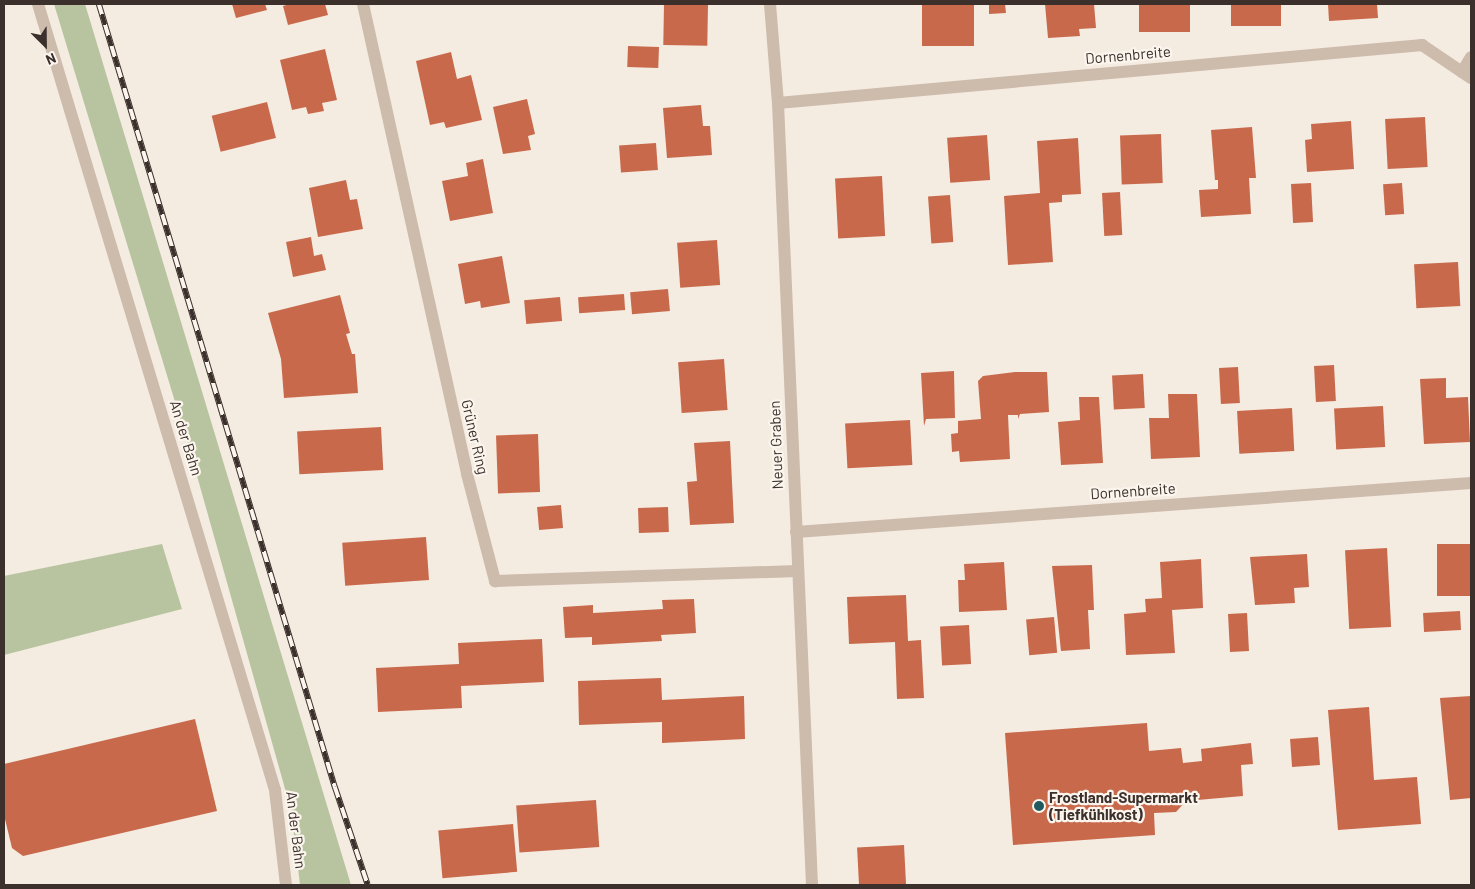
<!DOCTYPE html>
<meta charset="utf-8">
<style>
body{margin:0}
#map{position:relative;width:1475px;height:889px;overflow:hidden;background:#f4ebe1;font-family:Barlow,sans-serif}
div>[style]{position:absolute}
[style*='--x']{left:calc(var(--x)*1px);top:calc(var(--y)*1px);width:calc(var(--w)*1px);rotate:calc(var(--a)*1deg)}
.green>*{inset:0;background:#b8c4a0}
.building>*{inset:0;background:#c8694b;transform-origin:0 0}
.street>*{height:12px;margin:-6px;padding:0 6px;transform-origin:6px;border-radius:6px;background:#cdbbac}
.rail>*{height:5.5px;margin-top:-2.75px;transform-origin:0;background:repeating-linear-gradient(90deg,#fbf5ee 0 11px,#3b302b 0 22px);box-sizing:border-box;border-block:1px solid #3b302b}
.dots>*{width:14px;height:14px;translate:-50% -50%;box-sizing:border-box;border:2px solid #fbf5ee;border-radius:50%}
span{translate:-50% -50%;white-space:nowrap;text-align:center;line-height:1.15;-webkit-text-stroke:4.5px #fbf5ee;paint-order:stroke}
.street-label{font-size:15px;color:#3b302b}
.poi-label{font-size:15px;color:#3b302b;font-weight:700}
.left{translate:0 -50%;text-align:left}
.frame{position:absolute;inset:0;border:5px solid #3b302b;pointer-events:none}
.north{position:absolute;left:20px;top:20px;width:50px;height:50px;-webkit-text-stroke:4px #fbf5ee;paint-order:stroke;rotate:157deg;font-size:14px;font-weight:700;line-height:20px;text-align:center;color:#3b302b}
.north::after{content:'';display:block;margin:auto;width:18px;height:22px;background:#3b302b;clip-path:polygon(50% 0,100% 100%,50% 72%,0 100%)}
</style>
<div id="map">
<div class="green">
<div style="clip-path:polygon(54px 4px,85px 4px,351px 885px,300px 885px,291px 810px,190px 451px)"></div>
<div style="clip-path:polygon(162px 544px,182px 609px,4px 655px,4px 576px)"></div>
</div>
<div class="building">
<div style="clip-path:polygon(232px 4px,265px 4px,267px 10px,236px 18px)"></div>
<div style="clip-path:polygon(290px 4px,325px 4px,328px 15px,288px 25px,283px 6px)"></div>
<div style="left:664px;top:4px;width:44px;height:41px;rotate:1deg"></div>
<div style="left:922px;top:4px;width:52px;height:42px"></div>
<div style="clip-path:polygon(989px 4px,1005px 4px,1006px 13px,989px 14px)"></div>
<div style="clip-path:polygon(1045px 4px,1094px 4px,1096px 28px,1079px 29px,1080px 36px,1048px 38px)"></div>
<div style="left:1139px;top:4px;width:51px;height:28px"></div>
<div style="left:1231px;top:4px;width:50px;height:22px"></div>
<div style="clip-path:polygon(1328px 4px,1377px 4px,1378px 18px,1329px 21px)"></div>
<div style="left:628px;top:46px;width:31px;height:21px;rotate:2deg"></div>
<div style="clip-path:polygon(325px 49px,337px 100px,322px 103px,324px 111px,308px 114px,306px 107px,292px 110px,280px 60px)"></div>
<div style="clip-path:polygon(451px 52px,457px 79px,471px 75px,482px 120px,446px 128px,444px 122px,430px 125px,416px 61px)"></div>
<div style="clip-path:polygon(527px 99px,535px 134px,528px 136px,531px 150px,503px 154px,493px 107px)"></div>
<div style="left:267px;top:102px;width:37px;height:57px;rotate:76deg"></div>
<div style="clip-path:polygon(701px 105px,703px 126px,710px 126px,712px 155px,667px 158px,663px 108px)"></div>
<div style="left:1425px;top:117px;width:50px;height:40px;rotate:87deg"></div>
<div style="clip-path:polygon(1351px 121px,1354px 169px,1307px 172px,1305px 140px,1312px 139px,1311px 124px)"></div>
<div style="clip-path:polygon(1252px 127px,1256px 178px,1249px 178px,1251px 214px,1201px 217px,1199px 190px,1218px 189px,1218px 180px,1215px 180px,1211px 130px)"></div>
<div style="left:1161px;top:134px;width:49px;height:41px;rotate:88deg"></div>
<div style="left:987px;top:135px;width:45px;height:40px;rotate:86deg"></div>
<div style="clip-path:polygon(1078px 138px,1081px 194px,1062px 195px,1062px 202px,1049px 203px,1053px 262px,1008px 265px,1004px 196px,1040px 193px,1037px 141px)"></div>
<div style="left:656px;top:143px;width:27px;height:37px;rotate:86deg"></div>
<div style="clip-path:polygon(483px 159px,493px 213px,450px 221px,442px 181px,468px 176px,466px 163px)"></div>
<div style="left:882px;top:176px;width:60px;height:47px;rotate:87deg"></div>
<div style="clip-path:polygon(346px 180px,350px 200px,357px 199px,363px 229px,318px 237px,309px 188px)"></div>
<div style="left:1311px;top:183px;width:39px;height:20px;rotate:87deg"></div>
<div style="left:1402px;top:183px;width:31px;height:19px;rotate:86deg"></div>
<div style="left:1120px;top:192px;width:43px;height:18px;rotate:87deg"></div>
<div style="left:950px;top:195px;width:47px;height:22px;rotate:86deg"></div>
<div style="clip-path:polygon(311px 237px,314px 256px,322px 254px,326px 270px,293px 277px,286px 242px)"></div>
<div style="left:717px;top:240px;width:45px;height:40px;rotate:86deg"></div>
<div style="clip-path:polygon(502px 256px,510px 303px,481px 308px,480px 301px,465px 304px,458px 264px)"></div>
<div style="left:1458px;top:262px;width:44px;height:44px;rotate:87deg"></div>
<div style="left:668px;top:289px;width:22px;height:38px;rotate:85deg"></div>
<div style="left:624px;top:294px;width:16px;height:46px;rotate:86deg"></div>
<div style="clip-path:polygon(340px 295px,350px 333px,346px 334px,352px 354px,355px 354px,358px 393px,284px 398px,281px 359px,268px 313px)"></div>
<div style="left:560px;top:297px;width:24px;height:36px;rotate:85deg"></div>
<div style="left:724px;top:359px;width:51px;height:46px;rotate:86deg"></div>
<div style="left:1334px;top:365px;width:36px;height:20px;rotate:87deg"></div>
<div style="left:1238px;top:367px;width:36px;height:19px;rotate:87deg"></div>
<div style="clip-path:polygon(954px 371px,955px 418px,926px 419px,924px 426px,921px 373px)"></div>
<div style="clip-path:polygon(1015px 372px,1047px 372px,1049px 412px,1020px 414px,1018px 419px,1018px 415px,1008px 415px,1010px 459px,960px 462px,959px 451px,952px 452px,951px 434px,958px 433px,958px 421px,981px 419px,978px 381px,983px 376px)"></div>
<div style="left:1143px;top:374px;width:34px;height:31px;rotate:87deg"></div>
<div style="clip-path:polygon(1446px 378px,1446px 398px,1468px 397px,1470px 442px,1424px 444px,1420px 379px)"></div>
<div style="clip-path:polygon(1168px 394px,1197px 394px,1200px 457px,1151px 459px,1149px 418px,1169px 418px)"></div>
<div style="clip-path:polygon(1079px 397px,1099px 397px,1103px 463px,1061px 465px,1058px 422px,1080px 420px)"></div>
<div style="left:1383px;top:406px;width:41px;height:49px;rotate:87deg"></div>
<div style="left:1292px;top:408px;width:43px;height:55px;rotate:87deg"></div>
<div style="left:910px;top:420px;width:45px;height:65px;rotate:87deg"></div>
<div style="left:381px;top:427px;width:43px;height:84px;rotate:87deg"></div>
<div style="left:538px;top:434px;width:58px;height:42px;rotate:88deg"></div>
<div style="clip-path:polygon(730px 441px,734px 523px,690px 525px,687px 482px,697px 481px,694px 443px)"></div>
<div style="left:561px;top:505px;width:23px;height:24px;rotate:85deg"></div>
<div style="left:668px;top:507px;width:25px;height:30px;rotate:88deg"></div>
<div style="left:426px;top:537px;width:43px;height:84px;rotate:86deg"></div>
<div style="left:1471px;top:544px;width:52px;height:34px;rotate:90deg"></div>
<div style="left:1387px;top:548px;width:79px;height:42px;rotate:87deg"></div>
<div style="clip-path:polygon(1307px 554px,1309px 587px,1294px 588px,1295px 603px,1255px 605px,1250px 557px)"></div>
<div style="clip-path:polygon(1201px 559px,1203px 608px,1172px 610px,1175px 653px,1126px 655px,1124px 614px,1146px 612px,1145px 599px,1162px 598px,1160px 562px)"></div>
<div style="clip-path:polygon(1004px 562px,1007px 610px,959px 612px,958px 580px,965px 580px,964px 564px)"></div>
<div style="clip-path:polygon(1092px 565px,1094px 610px,1088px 610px,1090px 649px,1061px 651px,1052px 566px)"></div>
<div style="clip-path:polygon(906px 595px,908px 641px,921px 640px,924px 698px,897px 699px,895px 642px,849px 644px,847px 597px)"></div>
<div style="clip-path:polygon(694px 599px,696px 633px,661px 635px,662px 641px,592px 645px,592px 637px,565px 638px,563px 607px,593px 605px,593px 613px,663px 609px,662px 600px)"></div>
<div style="left:1460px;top:611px;width:19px;height:37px;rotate:87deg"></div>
<div style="left:1247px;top:613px;width:38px;height:19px;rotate:87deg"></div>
<div style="left:1054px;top:617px;width:36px;height:28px;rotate:85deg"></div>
<div style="left:969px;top:625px;width:39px;height:29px;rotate:87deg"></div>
<div style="clip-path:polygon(542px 639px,544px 682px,461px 686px,462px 708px,378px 712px,376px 668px,459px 664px,458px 643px)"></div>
<div style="clip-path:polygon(661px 678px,662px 700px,744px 696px,745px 739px,662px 743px,662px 722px,579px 725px,578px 681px)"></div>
<div style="clip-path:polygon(1471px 696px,1471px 798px,1450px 800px,1440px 698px)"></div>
<div style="clip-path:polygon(1369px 707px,1374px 780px,1417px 777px,1421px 824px,1338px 830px,1328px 710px)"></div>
<div style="clip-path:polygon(195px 719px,217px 811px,23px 856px,12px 848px,4px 815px,4px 764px)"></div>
<div style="clip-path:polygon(1147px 723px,1149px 751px,1181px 748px,1183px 763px,1202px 761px,1201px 749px,1251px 743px,1253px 764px,1241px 765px,1243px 796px,1186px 801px,1176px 812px,1154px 813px,1155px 835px,1013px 845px,1005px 733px)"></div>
<div style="left:1318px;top:737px;width:28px;height:28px;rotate:86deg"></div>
<div style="left:596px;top:800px;width:47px;height:80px;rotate:86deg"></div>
<div style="left:513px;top:824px;width:48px;height:75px;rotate:85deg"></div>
<div style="left:904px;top:845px;width:40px;height:47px;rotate:87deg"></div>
</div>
<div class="street">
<div style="--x:38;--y:4;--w:821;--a:73.22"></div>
<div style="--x:275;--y:790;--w:96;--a:83.4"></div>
<div style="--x:363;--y:4;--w:481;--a:77.5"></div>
<div style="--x:467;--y:474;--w:111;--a:75.3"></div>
<div style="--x:495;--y:581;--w:303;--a:-1.9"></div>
<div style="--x:770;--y:4;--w:99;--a:85.4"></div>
<div style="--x:778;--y:103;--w:783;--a:87.51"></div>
<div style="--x:1462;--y:72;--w:17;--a:-59"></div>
<div style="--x:778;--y:103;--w:647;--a:-5.15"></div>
<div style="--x:1422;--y:45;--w:59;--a:34"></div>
<div style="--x:796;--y:532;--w:677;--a:-4.15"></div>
</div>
<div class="rail">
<div style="--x:99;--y:4;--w:818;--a:73.23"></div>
<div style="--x:335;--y:787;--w:103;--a:71.4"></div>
</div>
<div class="dots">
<div style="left:1039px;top:806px;background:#1f5a5e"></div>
</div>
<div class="street-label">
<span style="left:1128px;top:55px;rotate:-5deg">Dornenbreite</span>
<span style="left:475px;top:437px;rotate:77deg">Grüner Ring</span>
<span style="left:186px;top:438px;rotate:73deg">An der Bahn</span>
<span style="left:776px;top:445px;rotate:-92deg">Neuer Graben</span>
<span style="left:1133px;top:491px;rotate:-4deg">Dornenbreite</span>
<span style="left:296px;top:830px;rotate:83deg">An der Bahn</span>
</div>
<div class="poi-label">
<span class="left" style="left:1049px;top:806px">Frostland-Supermarkt<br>(Tiefkühlkost)</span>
</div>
<div class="frame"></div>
<div class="north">N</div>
</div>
